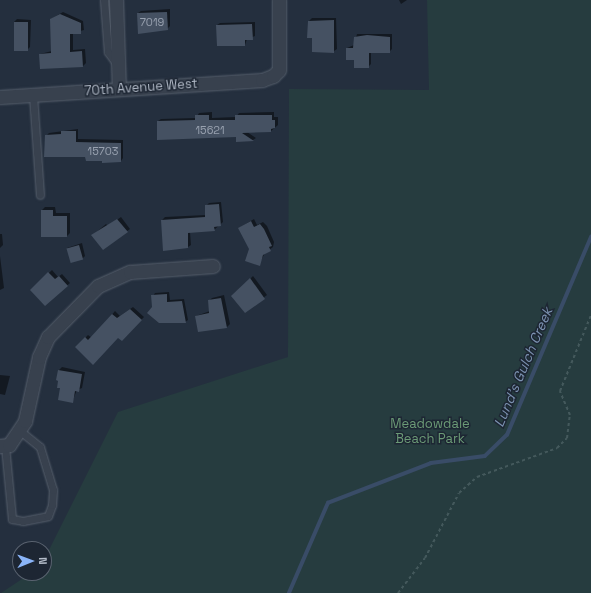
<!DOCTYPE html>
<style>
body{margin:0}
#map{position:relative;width:591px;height:593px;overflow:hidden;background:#242f3e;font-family:"Space Grotesk",sans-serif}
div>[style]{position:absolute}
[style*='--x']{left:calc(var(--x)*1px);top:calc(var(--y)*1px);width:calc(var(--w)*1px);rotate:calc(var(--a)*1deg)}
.green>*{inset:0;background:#263c3f}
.shadow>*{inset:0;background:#0007}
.stream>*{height:3.5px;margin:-1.75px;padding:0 1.75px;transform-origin:1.75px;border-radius:1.75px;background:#394c67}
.building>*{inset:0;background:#455162;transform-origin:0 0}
.path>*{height:2px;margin-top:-1px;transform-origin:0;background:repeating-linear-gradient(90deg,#44595c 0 3px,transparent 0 6px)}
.roads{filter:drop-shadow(0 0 1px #565f6c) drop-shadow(0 0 1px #565f6c)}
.service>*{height:7px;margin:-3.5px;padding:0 3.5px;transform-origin:3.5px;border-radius:3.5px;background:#38414e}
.minor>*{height:13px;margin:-6.5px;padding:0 6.5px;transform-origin:6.5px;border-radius:6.5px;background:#38414e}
span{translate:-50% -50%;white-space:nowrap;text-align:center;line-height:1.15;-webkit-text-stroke:3px #1d2633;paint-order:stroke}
.number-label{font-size:11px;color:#98a1af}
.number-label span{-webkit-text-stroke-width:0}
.street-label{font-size:13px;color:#b4bcc9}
.park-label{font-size:13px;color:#6b9a76}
.water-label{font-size:14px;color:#7c92b1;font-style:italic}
.north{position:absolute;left:12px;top:541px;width:40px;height:40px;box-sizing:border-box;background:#1d2633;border:1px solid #59626f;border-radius:50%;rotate:89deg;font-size:11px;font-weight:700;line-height:16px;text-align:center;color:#b4bcc9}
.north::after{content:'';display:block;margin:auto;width:14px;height:18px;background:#8ab4f8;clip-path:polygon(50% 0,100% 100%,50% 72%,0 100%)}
</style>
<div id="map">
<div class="green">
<div style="clip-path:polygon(427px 0,591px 0,591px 593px,1px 593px,31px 573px,44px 573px,44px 560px,118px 412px,288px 357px,289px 89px,429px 90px)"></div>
</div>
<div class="shadow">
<div style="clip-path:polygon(399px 0,407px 0,401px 4px)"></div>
<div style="clip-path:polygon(170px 9px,170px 26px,167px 29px,138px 13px,141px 11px)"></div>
<div style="clip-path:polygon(63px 12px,83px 21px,84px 30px,73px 33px,73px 50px,85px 49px,86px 63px,83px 66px,41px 68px,40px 54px,52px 51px,51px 19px)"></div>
<div style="clip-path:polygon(312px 18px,336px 18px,337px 49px,334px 51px,313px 37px,309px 21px)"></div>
<div style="clip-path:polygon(17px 19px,31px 20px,30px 47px,27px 50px,14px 22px)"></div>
<div style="clip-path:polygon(255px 22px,255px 36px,247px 39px,245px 45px,217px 25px,220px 23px)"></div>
<div style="clip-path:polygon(357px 34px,392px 34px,392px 49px,389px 52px,371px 52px,371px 64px,368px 67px,355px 59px,347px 48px,354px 45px)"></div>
<div style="clip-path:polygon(212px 112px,212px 118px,236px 117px,239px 113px,274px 112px,274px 117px,278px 117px,278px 125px,271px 131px,247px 132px,256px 138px,253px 140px,237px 141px,237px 136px,158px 121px,161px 119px,196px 118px,199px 113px)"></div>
<div style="clip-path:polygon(78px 129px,78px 139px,123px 140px,123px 158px,121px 161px,86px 156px,46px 136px,49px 133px)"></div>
<div style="clip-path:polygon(221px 202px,223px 222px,214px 230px,190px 232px,191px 245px,188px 247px,162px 220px,165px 217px,206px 215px,206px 206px,209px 203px)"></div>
<div style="clip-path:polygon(45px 207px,55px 207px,56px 213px,70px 213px,70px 233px,67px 236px,42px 236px,42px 210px)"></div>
<div style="clip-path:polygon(121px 217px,130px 229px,104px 248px,93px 235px,106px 224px,108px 226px)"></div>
<div style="clip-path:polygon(254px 219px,257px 225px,263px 222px,267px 226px,274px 242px,273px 247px,265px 253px,259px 264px,239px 228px)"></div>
<div style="clip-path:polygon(0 234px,2px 234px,3px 245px,0 248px)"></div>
<div style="clip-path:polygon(82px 243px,85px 256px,82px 259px,67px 248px)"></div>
<div style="clip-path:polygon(0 256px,4px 288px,0 290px,0 330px)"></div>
<div style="clip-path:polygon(52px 270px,58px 277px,62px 274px,70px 283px,45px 305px,31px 290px)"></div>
<div style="clip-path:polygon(253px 276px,267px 295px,245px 312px,233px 296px)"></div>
<div style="clip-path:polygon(169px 292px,170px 300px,184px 299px,188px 320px,185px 322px,153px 307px,153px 296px,155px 293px)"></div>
<div style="clip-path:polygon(224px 295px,230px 324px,227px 327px,196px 316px,210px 311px,209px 301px,212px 298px)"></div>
<div style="clip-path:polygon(133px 307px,144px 317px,122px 340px,118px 336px,76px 347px,88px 335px,92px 338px,115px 311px,120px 316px)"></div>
<div style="clip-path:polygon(62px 367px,85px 372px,82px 388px,77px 390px,72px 402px,61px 388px,59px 370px)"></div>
<div style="clip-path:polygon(0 375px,10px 376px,5px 395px,0 394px)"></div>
</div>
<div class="stream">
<div style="--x:289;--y:593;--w:98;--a:-66.6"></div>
<div style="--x:328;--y:503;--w:110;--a:-21.2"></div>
<div style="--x:431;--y:463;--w:54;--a:-7.4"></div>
<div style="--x:485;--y:456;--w:30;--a:-44"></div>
<div style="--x:507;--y:435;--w:215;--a:-67"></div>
</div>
<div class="building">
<div style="clip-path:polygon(167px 12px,168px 30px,138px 34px,137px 13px)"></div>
<div style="clip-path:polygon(60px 14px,81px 23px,81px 34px,70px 34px,70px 52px,82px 51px,83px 67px,40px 69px,39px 54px,51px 53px,50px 19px)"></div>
<div style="clip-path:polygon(334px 20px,334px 53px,312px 52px,312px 38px,307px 38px,308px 21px)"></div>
<div style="left:14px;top:22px;width:14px;height:29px"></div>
<div style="clip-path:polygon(252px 24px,253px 40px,245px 40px,245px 46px,217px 46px,216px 25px)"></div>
<div style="clip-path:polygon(367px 35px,390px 37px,390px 53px,369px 53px,369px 68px,354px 68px,354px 60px,346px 60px,346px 48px,353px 48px,354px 37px)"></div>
<div style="clip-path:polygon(195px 115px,209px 115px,209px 120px,235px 120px,235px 115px,272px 115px,272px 120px,275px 120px,275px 128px,271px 129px,271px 132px,242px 133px,254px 141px,236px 142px,236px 137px,157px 140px,157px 121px,195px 120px)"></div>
<div style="clip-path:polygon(61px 131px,76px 131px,76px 142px,121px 143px,121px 162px,102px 163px,102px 161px,86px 161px,85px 157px,44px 157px,45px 135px,61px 134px)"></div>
<div style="clip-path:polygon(219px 204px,221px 226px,214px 227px,215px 231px,188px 233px,188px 248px,163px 251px,161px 220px,205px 217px,205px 205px)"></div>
<div style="clip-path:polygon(41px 210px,53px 210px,53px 216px,67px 216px,67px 237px,41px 237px)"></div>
<div style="clip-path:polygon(117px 219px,128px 232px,103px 250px,91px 235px)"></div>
<div style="clip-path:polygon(251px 221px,254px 227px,260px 224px,264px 229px,272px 246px,269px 247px,271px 251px,263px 255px,260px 266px,245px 261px,249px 249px,238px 228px)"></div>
<div style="left:79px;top:245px;width:15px;height:13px;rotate:74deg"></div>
<div style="clip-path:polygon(48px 272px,55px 279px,59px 276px,68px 286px,45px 306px,30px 290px)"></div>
<div style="clip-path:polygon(250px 278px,265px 299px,245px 313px,231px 296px)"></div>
<div style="clip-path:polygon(167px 294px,167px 302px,182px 301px,186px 323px,159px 323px,147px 313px,152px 307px,151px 295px)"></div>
<div style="clip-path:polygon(221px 298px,227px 328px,198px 332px,195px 316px,209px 313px,208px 300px)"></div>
<div style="clip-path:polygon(130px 309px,142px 320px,122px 341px,118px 338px,93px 365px,75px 347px,85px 337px,88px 340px,112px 314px,117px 318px)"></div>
<div style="clip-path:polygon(58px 370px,82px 374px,79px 392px,75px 391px,73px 403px,58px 400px,60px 388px,57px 388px,58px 381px,56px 380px)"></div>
</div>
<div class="path">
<div style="--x:398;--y:593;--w:44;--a:-52.4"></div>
<div style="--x:425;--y:558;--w:73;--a:-62.4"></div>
<div style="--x:459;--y:493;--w:24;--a:-42"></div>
<div style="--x:477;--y:477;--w:85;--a:-19.9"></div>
<div style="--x:557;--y:448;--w:14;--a:-45"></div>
<div style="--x:567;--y:438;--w:23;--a:-83"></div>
<div style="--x:570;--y:415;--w:26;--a:-113"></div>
<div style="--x:560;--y:391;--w:82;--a:-67.8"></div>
</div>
<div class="roads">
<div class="service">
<div style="--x:104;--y:0;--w:52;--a:85.6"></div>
<div style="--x:108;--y:52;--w:14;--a:54"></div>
<div style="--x:33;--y:95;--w:100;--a:86"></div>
<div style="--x:5;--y:446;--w:73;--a:84.5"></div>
<div style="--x:12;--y:519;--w:11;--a:10"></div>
<div style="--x:23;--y:521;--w:25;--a:-11"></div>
<div style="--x:48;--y:516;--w:12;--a:-70"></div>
<div style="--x:52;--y:505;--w:15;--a:-86"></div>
<div style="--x:53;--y:490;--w:45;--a:-106.8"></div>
<div style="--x:40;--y:447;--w:27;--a:-141"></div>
</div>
<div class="minor">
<div style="--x:116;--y:0;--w:89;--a:88.1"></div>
<div style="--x:0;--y:97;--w:263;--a:-3.7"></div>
<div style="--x:262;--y:80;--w:12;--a:-20"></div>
<div style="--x:273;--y:76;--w:8;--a:-45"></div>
<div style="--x:279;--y:70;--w:70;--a:-90"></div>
<div style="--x:0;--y:446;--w:9;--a:-6"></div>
<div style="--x:9;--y:445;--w:29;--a:-56"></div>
<div style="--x:25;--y:421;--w:66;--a:-77.7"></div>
<div style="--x:39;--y:357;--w:22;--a:-66"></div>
<div style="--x:48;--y:337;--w:71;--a:-45.6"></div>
<div style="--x:98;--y:286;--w:35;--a:-24"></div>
<div style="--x:130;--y:272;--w:83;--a:-4.1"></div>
</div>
</div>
<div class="number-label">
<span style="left:152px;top:22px">7019</span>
<span style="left:210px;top:130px">15621</span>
<span style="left:103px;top:151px">15703</span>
</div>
<div class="street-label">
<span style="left:141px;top:88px;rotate:-4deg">70th Avenue West</span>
</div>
<div class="park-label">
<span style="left:430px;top:432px">Meadowdale<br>Beach Park</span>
</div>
<div class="water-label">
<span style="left:523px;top:367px;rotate:-67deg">Lund's Gulch Creek</span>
</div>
<div class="north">N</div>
</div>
